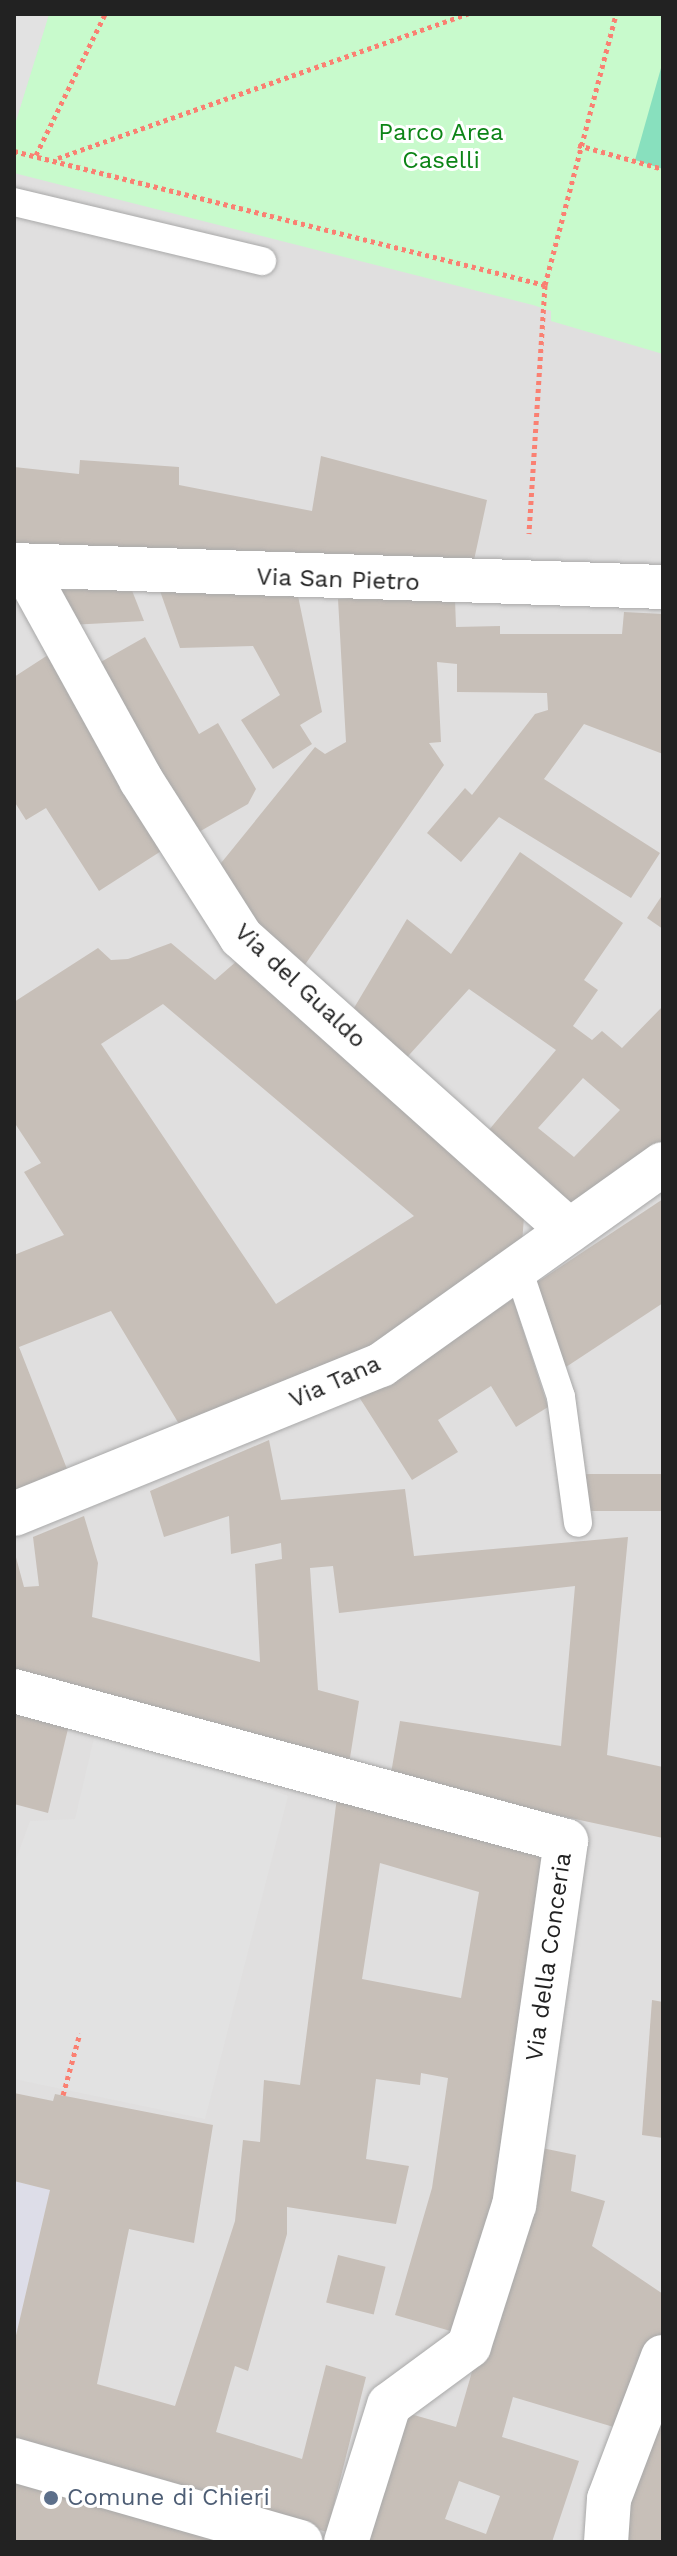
<!DOCTYPE html>
<style>
body{margin:0}
#map{position:relative;width:677px;height:2556px;overflow:hidden;background:#f2efe9;font-family:"Work Sans",sans-serif}
div>[style]{position:absolute}
[style*='--x']{left:calc(var(--x)*1px);top:calc(var(--y)*1px);width:calc(var(--w)*1px);rotate:calc(var(--a)*1deg)}
.residential>*{inset:0;background:#e0dfdf;transform-origin:0 0}
.park>*{inset:0;background:#c8facc}
.pitch>*{inset:0;background:#88e0be}
.parking>*{inset:0;background:#e2e2e2}
.plaza>*{inset:0;background:#dddde8}
.building>*{inset:0;background:#c7bfb8;transform-origin:0 0}
.path>*{height:5px;margin-top:-2.5px;transform-origin:0;background:repeating-linear-gradient(90deg,#fa8072 0 4px,transparent 0 8px)}
.roads{filter:drop-shadow(0 0 2px #a9a9a9) drop-shadow(0 0 2px #a9a9a9)}
.lane>*{height:28px;margin:-14px;padding:0 14px;transform-origin:14px;border-radius:14px;background:#fff}
.street>*{height:44px;margin:-22px;padding:0 22px;transform-origin:22px;border-radius:22px;background:#fff}
.dots>*{width:22px;height:22px;translate:-50% -50%;box-sizing:border-box;border:4px solid #fff;border-radius:50%}
span{translate:-50% -50%;white-space:nowrap;text-align:center;line-height:1.15;-webkit-text-stroke:6px #fff;paint-order:stroke}
.park-label{font-size:24px;color:#0c8416}
.street-label{font-size:24px;color:#222}
.service-label{font-size:24px;color:#4e5e75}
.left{translate:0 -50%;text-align:left}
.frame{position:absolute;inset:0;border:16px solid #222;pointer-events:none}
</style>
<div id="map">
<div class="residential">
<div style="left:14px;top:14px;width:649px;height:2528px"></div>
</div>
<div class="park">
<div style="clip-path:polygon(49px 14px,663px 14px,663px 354px,551px 321px,551px 311px,533px 305px,14px 173px,14px 127px)"></div>
</div>
<div class="pitch">
<div style="clip-path:polygon(663px 61px,663px 169px,635px 160px)"></div>
</div>
<div class="parking">
<div style="clip-path:polygon(14px 14px,49px 14px,14px 127px)"></div>
<div style="clip-path:polygon(98px 1721px,288px 1796px,205px 2119px,14px 2079px,14px 1865px,30px 1821px,75px 1819px)"></div>
</div>
<div class="plaza">
<div style="clip-path:polygon(14px 2181px,50px 2190px,14px 2344px)"></div>
</div>
<div class="building">
<div style="clip-path:polygon(321px 456px,487px 500px,471px 574px,14px 552px,14px 467px,79px 474px,80px 460px,179px 467px,179px 485px,312px 511px)"></div>
<div style="clip-path:polygon(131px 588px,144px 621px,70px 625px,57px 590px)"></div>
<div style="clip-path:polygon(159px 588px,298px 596px,322px 712px,300px 725px,312px 744px,273px 769px,241px 720px,280px 695px,253px 646px,180px 648px)"></div>
<div style="clip-path:polygon(413px 594px,455px 599px,456px 627px,500px 626px,500px 634px,622px 634px,624px 612px,663px 614px,663px 754px,584px 724px,544px 779px,660px 853px,631px 898px,499px 817px,461px 862px,427px 833px,465px 788px,472px 795px,535px 714px,548px 710px,547px 693px,457px 692px,457px 664px,437px 662px,441px 742px,429px 743px,444px 765px,304px 966px,253px 928px,213px 873px,315px 747px,325px 754px,346px 742px,338px 599px)"></div>
<div style="clip-path:polygon(145px 637px,199px 734px,218px 723px,256px 789px,248px 804px,190px 837px,92px 667px)"></div>
<div style="clip-path:polygon(48px 655px,169px 846px,99px 891px,46px 808px,26px 820px,14px 801px,14px 677px)"></div>
<div style="clip-path:polygon(evenodd,520px 852px,623px 923px,584px 980px,598px 990px,573px 1026px,592px 1040px,602px 1031px,622px 1048px,663px 1006px,663px 1145px,558px 1216px,478px 1143px,556px 1050px,469px 989px,400px 1065px,348px 1018px,407px 919px,451px 954px,520px 852px,583px 1078px,620px 1110px,574px 1157px,538px 1128px,583px 1078px)"></div>
<div style="clip-path:polygon(663px 894px,663px 929px,647px 918px)"></div>
<div style="clip-path:polygon(evenodd,171px 943px,215px 980px,238px 960px,525px 1204px,522px 1243px,350px 1364px,179px 1424px,111px 1311px,19px 1347px,69px 1474px,14px 1497px,14px 1255px,64px 1235px,24px 1172px,41px 1163px,14px 1122px,14px 1002px,98px 948px,111px 960px,128px 959px,171px 943px,163px 1004px,414px 1216px,276px 1304px,101px 1044px,163px 1004px)"></div>
<div style="clip-path:polygon(663px 1199px,663px 1303px,566px 1367px,536px 1283px)"></div>
<div style="clip-path:polygon(513px 1299px,548px 1407px,516px 1427px,491px 1386px,438px 1420px,458px 1452px,412px 1480px,359px 1397px)"></div>
<div style="clip-path:polygon(269px 1440px,281px 1500px,405px 1489px,414px 1556px,628px 1537px,607px 1755px,663px 1767px,663px 1838px,390px 1779px,400px 1721px,561px 1746px,575px 1586px,339px 1613px,333px 1566px,310px 1568px,318px 1690px,359px 1701px,349px 1764px,14px 1672px,14px 1550px,24px 1587px,39px 1586px,33px 1537px,84px 1516px,98px 1563px,92px 1617px,260px 1662px,255px 1564px,282px 1559px,281px 1543px,231px 1554px,229px 1516px,164px 1537px,150px 1491px)"></div>
<div style="left:663px;top:1474px;width:37px;height:77px;rotate:90deg"></div>
<div style="clip-path:polygon(14px 1706px,71px 1716px,48px 1813px,14px 1804px)"></div>
<div style="clip-path:polygon(evenodd,339px 1782px,555px 1849px,498px 2207px,461px 2334px,395px 2315px,432px 2188px,448px 2078px,421px 2073px,420px 2085px,376px 2079px,366px 2159px,409px 2166px,396px 2224px,287px 2207px,287px 2234px,248px 2371px,235px 2366px,216px 2432px,302px 2459px,326px 2365px,366px 2377px,327px 2532px,14px 2444px,14px 2344px,50px 2190px,14px 2181px,14px 2093px,53px 2101px,55px 2094px,213px 2125px,194px 2243px,129px 2229px,97px 2384px,175px 2406px,235px 2221px,243px 2140px,260px 2142px,264px 2080px,300px 2085px,339px 1782px,380px 1863px,479px 1892px,461px 1998px,362px 1979px,380px 1863px)"></div>
<div style="clip-path:polygon(652px 2000px,663px 2002px,663px 2138px,642px 2135px)"></div>
<div style="clip-path:polygon(evenodd,537px 2147px,576px 2155px,571px 2191px,605px 2201px,592px 2246px,663px 2294px,663px 2328px,627px 2431px,513px 2397px,502px 2437px,579px 2461px,552px 2542px,369px 2542px,407px 2413px,456px 2427px,537px 2147px,459px 2481px,500px 2496px,486px 2534px,445px 2519px,459px 2481px)"></div>
<div style="left:338px;top:2255px;width:49px;height:49px;rotate:14deg"></div>
<div style="clip-path:polygon(663px 2408px,663px 2542px,629px 2542px,627px 2509px)"></div>
<div style="clip-path:polygon(14px 2481px,250px 2542px,14px 2542px)"></div>
</div>
<div class="path">
<div style="--x:578;--y:145;--w:88;--a:15.8"></div>
<div style="--x:14;--y:151;--w:548;--a:14.16"></div>
<div style="--x:545;--y:285;--w:249;--a:93.7"></div>
<div style="--x:36;--y:155;--w:157;--a:-63.9"></div>
<div style="--x:58;--y:158;--w:435;--a:-19.4"></div>
<div style="--x:545;--y:285;--w:280;--a:-75.3"></div>
<div style="--x:63;--y:2095;--w:64;--a:-74.7"></div>
</div>
<div class="roads">
<div class="lane">
<div style="--x:14;--y:202;--w:255;--a:13.4"></div>
<div style="--x:517;--y:1266;--w:138;--a:71.4"></div>
<div style="--x:561;--y:1397;--w:127;--a:82.3"></div>
</div>
<div class="street">
<div style="--x:14;--y:565;--w:649;--a:1.94"></div>
<div style="--x:23;--y:566;--w:244;--a:61.1"></div>
<div style="--x:141;--y:780;--w:186;--a:57.5"></div>
<div style="--x:241;--y:937;--w:440;--a:41.8"></div>
<div style="--x:14;--y:1514;--w:396;--a:-22.1"></div>
<div style="--x:381;--y:1365;--w:346;--a:-35.5"></div>
<div style="--x:14;--y:1691;--w:572;--a:15.2"></div>
<div style="--x:566;--y:1841;--w:368;--a:98.1"></div>
<div style="--x:514;--y:2205;--w:148;--a:107.7"></div>
<div style="--x:469;--y:2346;--w:99;--a:143.6"></div>
<div style="--x:389;--y:2405;--w:144;--a:107.4"></div>
<div style="--x:14;--y:2460;--w:298;--a:16"></div>
<div style="--x:606;--y:2542;--w:43;--a:-86"></div>
<div style="--x:609;--y:2499;--w:152;--a:-69.2"></div>
</div>
</div>
<div class="dots">
<div style="left:51px;top:2498px;background:#5c6f8a"></div>
</div>
<div class="park-label">
<span style="left:441px;top:147px">Parco Area<br>Caselli</span>
</div>
<div class="street-label">
<span style="left:338px;top:580px;rotate:2deg">Via San Pietro</span>
<span style="left:300px;top:986px;rotate:43deg">Via del Gualdo</span>
<span style="left:335px;top:1382px;rotate:-24deg">Via Tana</span>
<span style="left:549px;top:1957px;rotate:-82deg">Via della Conceria</span>
</div>
<div class="service-label">
<span class="left" style="left:67px;top:2498px">Comune di Chieri</span>
</div>
<div class="frame"></div>
</div>
